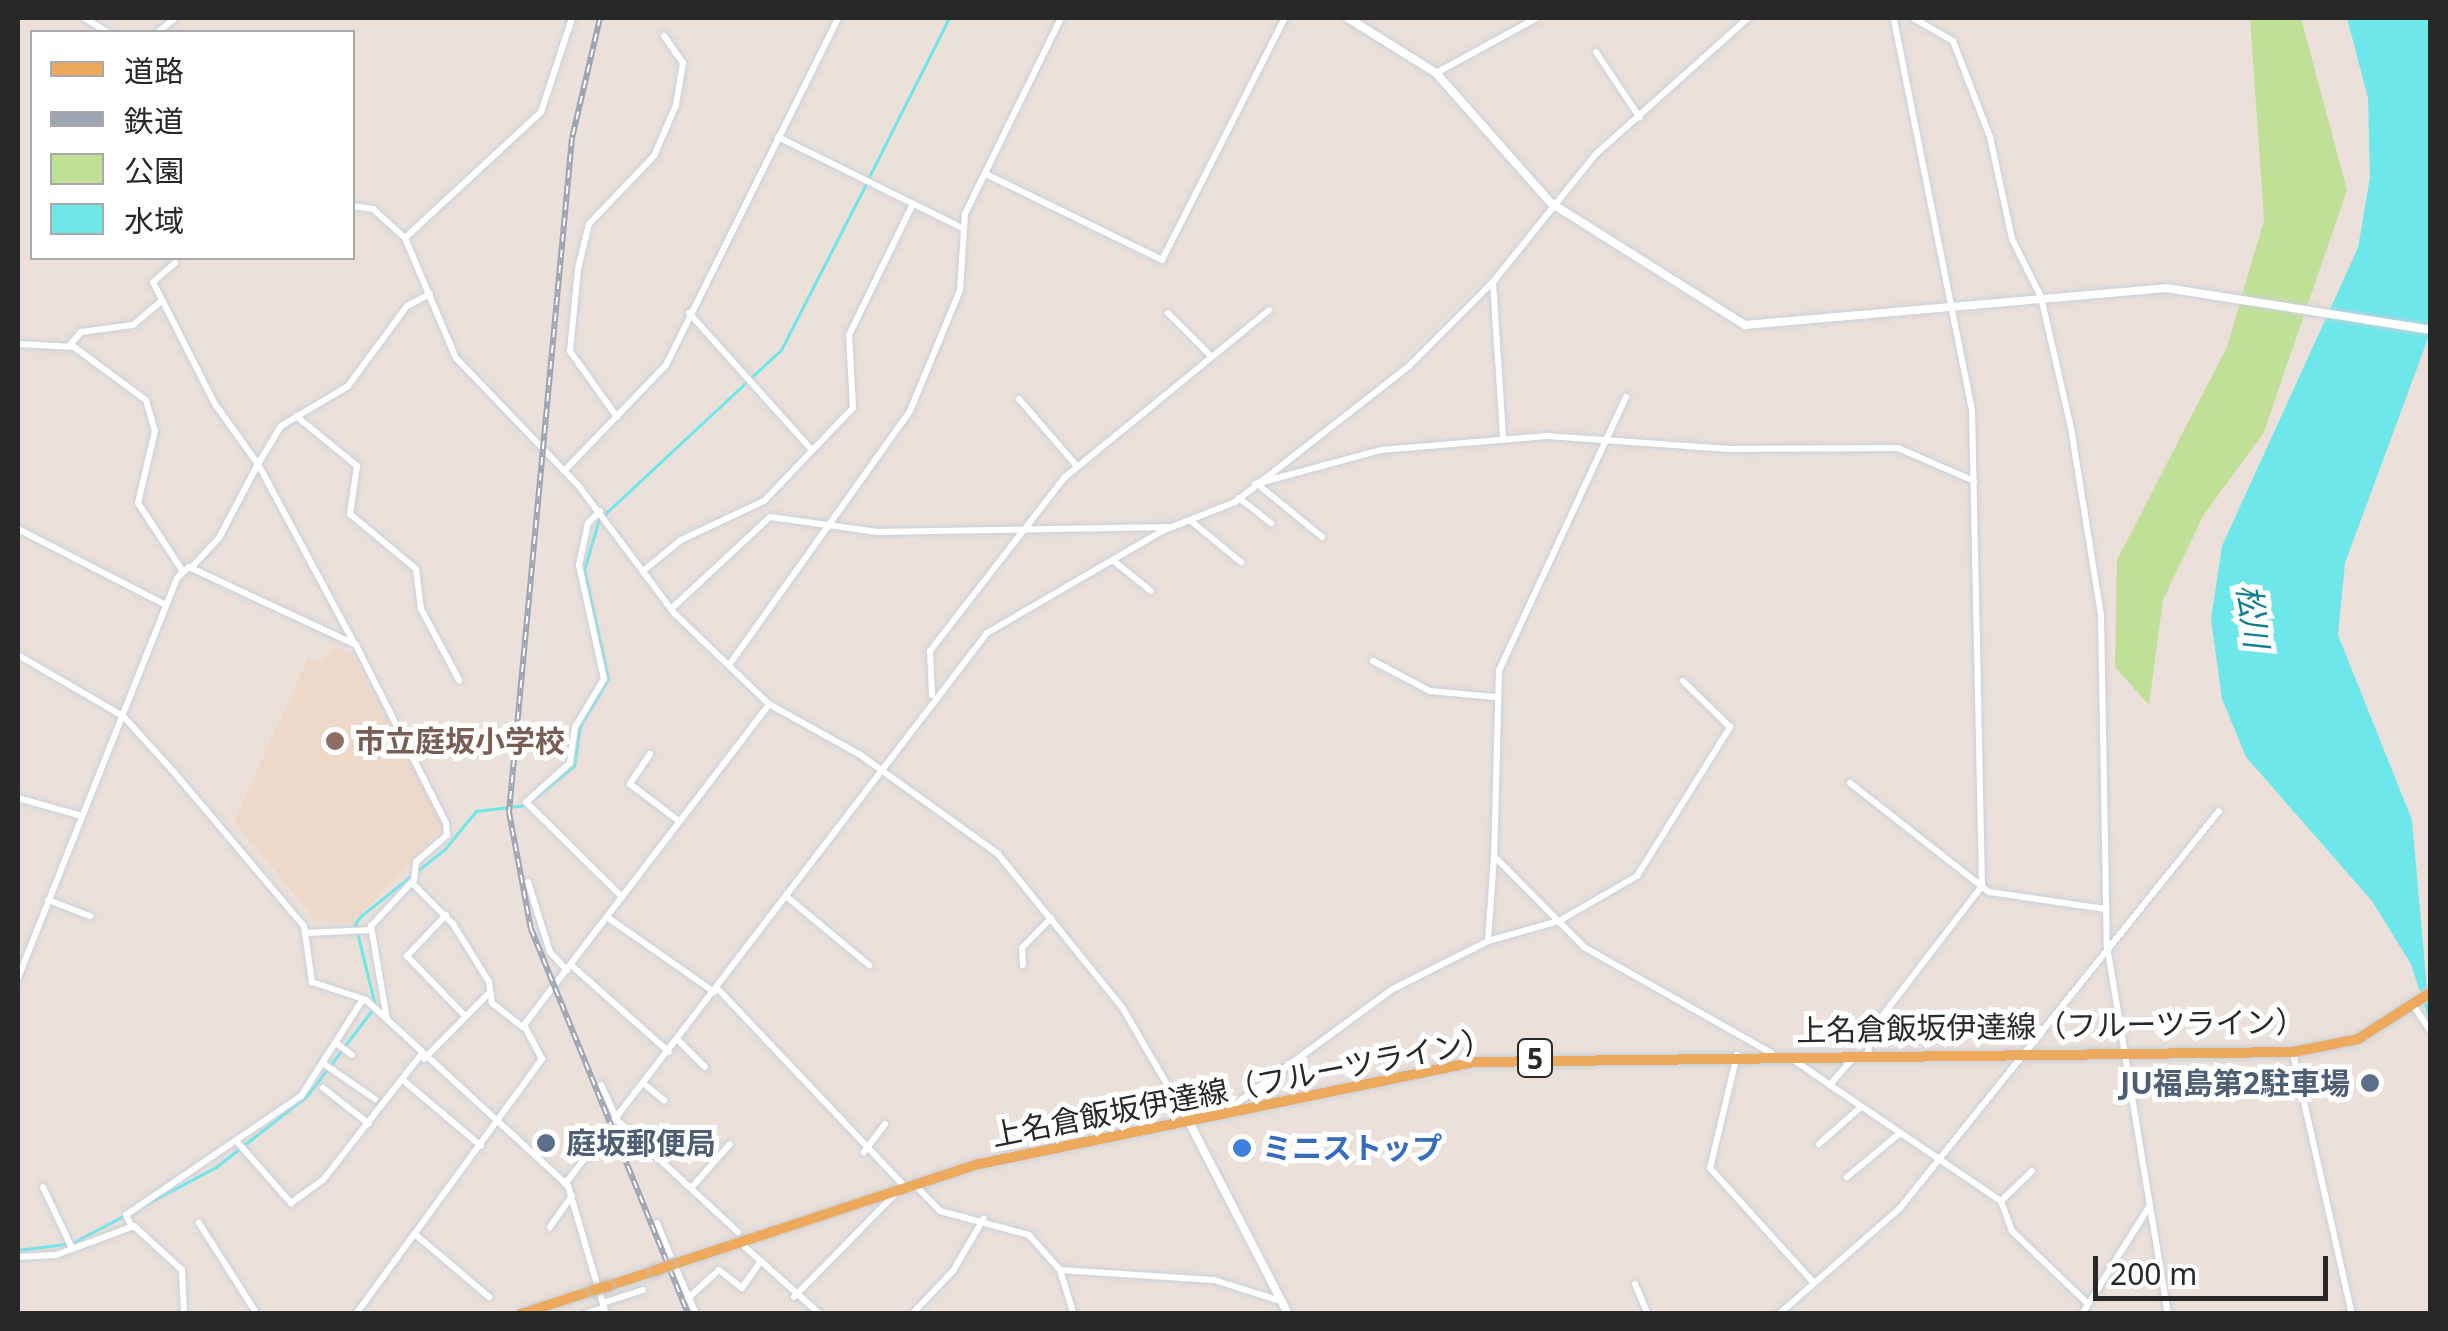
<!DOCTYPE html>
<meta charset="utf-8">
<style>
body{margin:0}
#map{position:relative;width:2448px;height:1331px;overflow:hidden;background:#ebe0da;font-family:"Noto Sans","Noto Sans JP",sans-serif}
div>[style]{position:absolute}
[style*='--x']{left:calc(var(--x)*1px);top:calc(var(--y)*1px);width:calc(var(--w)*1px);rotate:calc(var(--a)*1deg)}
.education>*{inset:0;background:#ecd9c9}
.green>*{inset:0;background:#c1e097}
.water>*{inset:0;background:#6ee7eb}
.stream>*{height:2.5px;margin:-1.25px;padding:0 1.25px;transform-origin:1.25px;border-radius:1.25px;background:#6ee7eb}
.roads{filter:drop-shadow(0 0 2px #c8d0da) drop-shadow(0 0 2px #c8d0da)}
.minor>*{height:6px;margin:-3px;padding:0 3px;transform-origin:3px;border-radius:3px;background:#fff}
.tertiary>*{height:8px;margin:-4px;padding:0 4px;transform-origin:4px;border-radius:4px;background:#fff}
.primary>*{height:10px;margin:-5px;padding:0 5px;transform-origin:5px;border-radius:5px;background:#edaa5d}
.rail>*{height:6px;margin-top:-3px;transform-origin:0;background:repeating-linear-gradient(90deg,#fff 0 8px,#9da5b2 0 16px);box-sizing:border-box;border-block:2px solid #9da5b2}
.bridges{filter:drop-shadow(0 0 2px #c3c3c3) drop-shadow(0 0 2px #c3c3c3)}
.primary-bridge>*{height:10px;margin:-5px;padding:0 5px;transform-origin:5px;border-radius:5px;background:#edaa5d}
.dots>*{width:28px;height:28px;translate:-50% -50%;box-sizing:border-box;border:5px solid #fff;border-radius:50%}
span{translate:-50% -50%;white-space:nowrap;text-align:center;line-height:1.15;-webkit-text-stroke:10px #fff;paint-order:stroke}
.shield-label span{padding:2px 8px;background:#fff;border:2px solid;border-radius:8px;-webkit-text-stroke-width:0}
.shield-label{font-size:28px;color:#282828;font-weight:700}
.education-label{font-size:30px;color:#785e54;font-weight:700}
.left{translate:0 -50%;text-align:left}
.street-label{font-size:30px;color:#282828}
.service-label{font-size:30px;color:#4e5e75;font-weight:700}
.right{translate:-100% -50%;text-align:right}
.shop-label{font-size:30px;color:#366cbe;font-weight:700}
.water-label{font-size:32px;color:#10808e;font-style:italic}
.frame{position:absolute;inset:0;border:20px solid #282828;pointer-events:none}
.legend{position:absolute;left:30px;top:30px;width:325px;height:230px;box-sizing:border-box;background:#fff;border:2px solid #a9a9a9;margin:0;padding:12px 18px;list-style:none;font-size:30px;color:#282828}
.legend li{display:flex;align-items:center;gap:20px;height:50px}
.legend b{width:50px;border:2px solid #a9a9a9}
.scale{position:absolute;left:2093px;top:1256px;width:235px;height:45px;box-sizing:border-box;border:5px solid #282828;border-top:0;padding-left:12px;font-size:30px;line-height:35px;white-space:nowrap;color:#282828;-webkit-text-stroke:8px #fff;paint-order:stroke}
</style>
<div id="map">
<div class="education">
<div style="clip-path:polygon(337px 647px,354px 654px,443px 827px,353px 923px,317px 922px,234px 821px,308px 658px,323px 660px)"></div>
</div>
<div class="green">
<div style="clip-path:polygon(2250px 18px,2301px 18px,2347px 190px,2264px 432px,2203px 516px,2163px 600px,2149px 705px,2115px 667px,2117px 560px,2227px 347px,2264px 220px)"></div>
</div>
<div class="water">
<div style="clip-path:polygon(2347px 18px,2430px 18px,2430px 333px,2345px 563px,2338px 635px,2412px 820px,2430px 1023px,2411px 964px,2372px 901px,2246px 757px,2222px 699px,2211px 619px,2222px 546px,2358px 248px,2370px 177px,2368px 98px)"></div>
</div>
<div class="stream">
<div style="--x:869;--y:177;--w:178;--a:-63.3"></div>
<div style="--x:605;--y:514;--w:241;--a:-43"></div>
<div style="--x:781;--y:350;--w:186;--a:-62.9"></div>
<div style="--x:536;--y:797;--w:49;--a:-39.2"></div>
<div style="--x:574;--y:766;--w:40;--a:-81.5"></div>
<div style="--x:580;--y:726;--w:55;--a:-59.2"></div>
<div style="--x:608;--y:679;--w:112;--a:-102.4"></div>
<div style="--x:584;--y:570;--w:53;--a:-73.6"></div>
<div style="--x:74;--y:1242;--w:161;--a:-27.8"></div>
<div style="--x:216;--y:1167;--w:115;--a:-38"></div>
<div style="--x:307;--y:1096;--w:113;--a:-52.9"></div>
<div style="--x:375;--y:1006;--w:84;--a:-103.7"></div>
<div style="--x:355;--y:924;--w:10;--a:-53"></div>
<div style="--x:361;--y:916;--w:107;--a:-38.6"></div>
<div style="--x:445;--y:849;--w:49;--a:-50.8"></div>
<div style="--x:476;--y:811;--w:50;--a:-6.8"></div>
<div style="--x:18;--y:1250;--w:48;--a:-7.1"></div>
</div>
<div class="roads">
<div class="minor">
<div style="--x:84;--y:18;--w:27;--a:31"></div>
<div style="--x:1913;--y:18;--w:46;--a:29.9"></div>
<div style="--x:1953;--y:41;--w:103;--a:68.9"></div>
<div style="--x:1990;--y:137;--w:104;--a:77.8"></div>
<div style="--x:2012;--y:239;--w:65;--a:63.4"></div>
<div style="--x:2041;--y:297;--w:134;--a:77.1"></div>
<div style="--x:2071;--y:428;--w:189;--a:80.9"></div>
<div style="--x:2101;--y:615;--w:331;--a:89"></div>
<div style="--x:2107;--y:946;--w:373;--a:80.6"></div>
<div style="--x:158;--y:32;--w:22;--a:-39"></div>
<div style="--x:1596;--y:52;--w:79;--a:56.3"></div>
<div style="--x:1436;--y:73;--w:115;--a:-28.6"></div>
<div style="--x:778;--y:137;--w:205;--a:26.3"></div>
<div style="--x:986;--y:174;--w:196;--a:26"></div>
<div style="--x:1162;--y:260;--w:271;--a:-63.1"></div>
<div style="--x:352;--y:206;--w:21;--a:8"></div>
<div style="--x:373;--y:209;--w:43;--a:42.2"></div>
<div style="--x:405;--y:238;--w:130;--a:67"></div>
<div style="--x:456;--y:358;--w:176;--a:46.2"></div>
<div style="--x:578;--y:485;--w:161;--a:53.1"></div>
<div style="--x:675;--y:614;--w:130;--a:43.8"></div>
<div style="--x:769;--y:704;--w:103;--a:29.1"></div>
<div style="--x:859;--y:754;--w:171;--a:35.7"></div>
<div style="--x:998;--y:854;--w:197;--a:51"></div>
<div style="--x:1122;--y:1007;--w:133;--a:59.8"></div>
<div style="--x:405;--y:238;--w:185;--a:-42.8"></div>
<div style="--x:541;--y:112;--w:99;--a:-71.7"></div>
<div style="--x:175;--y:263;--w:29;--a:139"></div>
<div style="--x:153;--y:282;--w:137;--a:63.1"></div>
<div style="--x:215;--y:404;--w:74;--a:54.4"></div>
<div style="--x:258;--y:464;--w:44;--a:-58.8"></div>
<div style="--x:281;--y:426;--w:78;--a:-30.8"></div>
<div style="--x:348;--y:386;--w:99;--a:-53.6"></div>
<div style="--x:407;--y:306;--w:26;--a:-28"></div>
<div style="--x:1493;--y:282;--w:156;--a:86.3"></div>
<div style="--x:689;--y:313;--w:184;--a:48.1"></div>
<div style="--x:1168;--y:313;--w:61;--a:45"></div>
<div style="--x:18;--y:344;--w:56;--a:3.1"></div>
<div style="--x:74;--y:347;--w:89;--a:36.4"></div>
<div style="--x:146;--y:400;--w:32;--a:74"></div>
<div style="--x:155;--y:431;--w:74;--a:103.3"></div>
<div style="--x:138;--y:503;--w:80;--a:56.7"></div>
<div style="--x:70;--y:345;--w:17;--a:-50"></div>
<div style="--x:81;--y:332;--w:52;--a:-7.7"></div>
<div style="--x:133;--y:325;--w:38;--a:-40"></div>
<div style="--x:1626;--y:397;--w:301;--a:114.9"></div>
<div style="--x:1499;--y:670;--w:186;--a:91.5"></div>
<div style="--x:1494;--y:856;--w:128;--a:45.3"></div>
<div style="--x:1584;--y:947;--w:215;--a:29.5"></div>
<div style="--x:1019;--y:399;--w:87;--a:49.2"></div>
<div style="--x:296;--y:416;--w:79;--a:39.3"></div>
<div style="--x:357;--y:466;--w:49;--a:98.3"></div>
<div style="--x:350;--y:514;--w:86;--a:39.8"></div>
<div style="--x:416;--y:569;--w:40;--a:82.9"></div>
<div style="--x:421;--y:609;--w:81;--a:61.8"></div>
<div style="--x:617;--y:417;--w:81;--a:-125.5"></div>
<div style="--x:570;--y:351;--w:82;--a:-84.4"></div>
<div style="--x:578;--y:269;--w:46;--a:-76.3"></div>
<div style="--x:589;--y:224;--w:94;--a:-46.3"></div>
<div style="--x:654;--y:156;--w:56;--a:-66.7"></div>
<div style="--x:676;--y:105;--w:43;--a:-80.5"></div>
<div style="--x:683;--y:63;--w:33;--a:-125"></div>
<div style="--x:564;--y:471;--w:147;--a:-46.1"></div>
<div style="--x:666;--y:365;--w:387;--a:-63.6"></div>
<div style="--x:1255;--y:484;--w:131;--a:-15.1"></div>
<div style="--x:1381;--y:450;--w:167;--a:-4.8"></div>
<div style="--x:1547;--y:436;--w:183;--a:4.1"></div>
<div style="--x:1730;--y:449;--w:168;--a:-0.3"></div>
<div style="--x:1898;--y:448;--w:83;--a:23.5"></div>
<div style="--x:1261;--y:487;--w:79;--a:39.3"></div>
<div style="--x:1239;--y:498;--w:41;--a:38"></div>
<div style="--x:600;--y:511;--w:17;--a:135"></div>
<div style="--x:588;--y:523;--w:43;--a:102.1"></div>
<div style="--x:579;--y:565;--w:117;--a:77.6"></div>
<div style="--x:604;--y:679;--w:56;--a:121.1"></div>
<div style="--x:575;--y:727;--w:36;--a:98"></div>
<div style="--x:570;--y:763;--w:59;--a:138.4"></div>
<div style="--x:526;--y:802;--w:135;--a:44.7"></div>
<div style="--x:1191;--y:521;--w:65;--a:39.4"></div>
<div style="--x:18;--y:529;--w:166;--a:27.2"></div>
<div style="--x:1115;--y:562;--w:46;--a:38.9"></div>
<div style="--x:191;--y:568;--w:41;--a:-47"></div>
<div style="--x:219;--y:538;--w:84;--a:-62.2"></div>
<div style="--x:258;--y:464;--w:203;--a:61.8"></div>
<div style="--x:643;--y:571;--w:49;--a:-39.2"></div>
<div style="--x:681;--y:540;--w:92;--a:-25.2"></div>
<div style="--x:764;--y:501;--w:129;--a:-46.3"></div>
<div style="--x:853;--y:408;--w:73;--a:-93.1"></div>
<div style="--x:849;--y:335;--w:146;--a:-64"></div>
<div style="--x:671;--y:609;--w:135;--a:-42.9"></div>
<div style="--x:770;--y:517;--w:109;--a:7.9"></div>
<div style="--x:878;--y:532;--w:290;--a:-1"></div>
<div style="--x:18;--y:655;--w:121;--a:30.2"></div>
<div style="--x:123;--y:716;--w:73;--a:47.8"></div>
<div style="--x:172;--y:770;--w:204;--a:49.8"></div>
<div style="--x:304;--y:926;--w:57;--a:81.9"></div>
<div style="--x:312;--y:982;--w:57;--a:18.4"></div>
<div style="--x:366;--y:1000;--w:275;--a:42.6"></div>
<div style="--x:568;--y:1186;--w:134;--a:73.5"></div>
<div style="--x:1373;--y:661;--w:64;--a:27.8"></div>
<div style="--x:1430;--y:691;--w:65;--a:5.3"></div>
<div style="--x:729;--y:665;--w:312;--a:-54.5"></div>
<div style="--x:910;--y:411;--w:131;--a:-67.5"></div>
<div style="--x:960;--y:290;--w:76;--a:-86.2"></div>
<div style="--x:965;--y:214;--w:218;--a:-63.9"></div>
<div style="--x:932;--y:695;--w:44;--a:-92.6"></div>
<div style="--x:930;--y:651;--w:219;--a:-52.2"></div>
<div style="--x:1064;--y:478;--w:265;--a:-39.3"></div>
<div style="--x:650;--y:754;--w:36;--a:124"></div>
<div style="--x:630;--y:784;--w:61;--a:37.1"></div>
<div style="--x:1850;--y:783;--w:177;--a:38.1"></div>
<div style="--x:1989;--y:892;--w:118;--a:8.3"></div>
<div style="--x:18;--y:798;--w:66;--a:15.7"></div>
<div style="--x:528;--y:882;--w:73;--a:72.6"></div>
<div style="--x:550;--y:952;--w:25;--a:47"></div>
<div style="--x:412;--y:883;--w:58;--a:45"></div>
<div style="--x:453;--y:924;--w:68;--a:58.2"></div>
<div style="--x:489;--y:982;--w:21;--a:82"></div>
<div style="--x:492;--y:1003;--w:39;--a:38"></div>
<div style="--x:787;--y:897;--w:107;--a:39.7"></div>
<div style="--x:48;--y:900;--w:45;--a:20.9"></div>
<div style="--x:446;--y:915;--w:57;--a:133.6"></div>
<div style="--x:407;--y:956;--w:83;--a:46"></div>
<div style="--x:607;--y:917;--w:131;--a:35"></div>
<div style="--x:305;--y:933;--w:66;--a:-2.6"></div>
<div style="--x:1488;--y:941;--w:84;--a:-85.9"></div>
<div style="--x:571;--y:965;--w:131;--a:41.6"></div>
<div style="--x:1023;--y:965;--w:17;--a:-93"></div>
<div style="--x:1022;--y:948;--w:42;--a:-46"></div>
<div style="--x:18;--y:978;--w:430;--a:-68.3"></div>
<div style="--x:177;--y:578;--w:16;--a:-43"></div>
<div style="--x:189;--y:567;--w:184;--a:25"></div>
<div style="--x:356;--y:645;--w:199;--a:63.2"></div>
<div style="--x:446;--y:823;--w:12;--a:85"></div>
<div style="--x:447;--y:835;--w:41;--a:138.9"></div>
<div style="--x:416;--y:862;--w:18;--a:96"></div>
<div style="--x:414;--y:880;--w:63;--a:133.1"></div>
<div style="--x:371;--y:926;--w:95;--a:80.3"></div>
<div style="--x:717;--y:988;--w:274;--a:46.6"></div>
<div style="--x:2413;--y:1005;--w:30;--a:56"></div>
<div style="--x:678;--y:1040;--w:38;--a:45"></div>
<div style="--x:336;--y:1043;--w:20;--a:37"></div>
<div style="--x:1868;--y:1052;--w:25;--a:-78"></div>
<div style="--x:1873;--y:1028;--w:179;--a:-52.5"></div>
<div style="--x:1982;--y:886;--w:476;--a:-91.2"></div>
<div style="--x:1972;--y:410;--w:400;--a:-101.3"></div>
<div style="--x:2293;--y:1053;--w:268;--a:77.3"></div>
<div style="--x:1737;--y:1055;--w:116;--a:103.4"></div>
<div style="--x:1710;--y:1168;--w:154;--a:47.9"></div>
<div style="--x:1854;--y:1057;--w:37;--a:131"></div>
<div style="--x:1830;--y:1085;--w:207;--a:34.2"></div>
<div style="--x:2001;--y:1201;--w:43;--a:-44.1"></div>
<div style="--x:1791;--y:1058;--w:47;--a:34.7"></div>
<div style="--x:424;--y:1059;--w:91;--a:-45.4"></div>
<div style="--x:324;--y:1064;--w:62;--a:34.5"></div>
<div style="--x:403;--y:1080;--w:102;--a:40.2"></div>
<div style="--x:644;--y:1084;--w:26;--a:39"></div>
<div style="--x:601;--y:1085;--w:38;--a:65"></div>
<div style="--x:617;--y:1120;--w:165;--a:42.8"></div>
<div style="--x:323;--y:1088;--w:58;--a:38"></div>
<div style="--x:1222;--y:1114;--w:212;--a:-36.2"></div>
<div style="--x:1393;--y:989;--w:106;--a:-26.8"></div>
<div style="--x:1488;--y:941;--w:74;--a:-15.7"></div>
<div style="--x:1559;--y:921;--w:90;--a:-30"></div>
<div style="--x:1637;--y:876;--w:176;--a:-58"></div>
<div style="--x:1730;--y:727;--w:66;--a:-135.6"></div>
<div style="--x:239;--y:1144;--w:79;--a:48.6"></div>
<div style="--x:291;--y:1203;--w:39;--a:-36"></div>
<div style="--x:323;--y:1180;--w:157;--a:-52"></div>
<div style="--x:1819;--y:1144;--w:56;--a:-41.4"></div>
<div style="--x:864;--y:1152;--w:35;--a:-53"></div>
<div style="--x:1847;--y:1177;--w:69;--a:-39.7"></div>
<div style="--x:565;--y:1184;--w:694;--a:-52.55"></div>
<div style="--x:987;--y:633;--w:203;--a:-30.2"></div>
<div style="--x:1162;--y:531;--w:79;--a:-21.7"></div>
<div style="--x:1235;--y:502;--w:221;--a:-38"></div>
<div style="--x:1409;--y:366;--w:119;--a:-45"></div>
<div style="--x:1493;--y:282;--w:164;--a:-51.2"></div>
<div style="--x:1596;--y:154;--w:204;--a:-41.8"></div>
<div style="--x:915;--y:1185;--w:36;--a:46"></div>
<div style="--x:940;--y:1211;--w:92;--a:15.1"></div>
<div style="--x:1029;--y:1235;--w:47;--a:48.5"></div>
<div style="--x:1060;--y:1270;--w:154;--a:3.7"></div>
<div style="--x:1214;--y:1280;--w:66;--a:17.6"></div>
<div style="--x:43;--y:1187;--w:68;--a:64.6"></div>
<div style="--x:692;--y:1187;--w:57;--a:-48.5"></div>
<div style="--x:2001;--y:1201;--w:32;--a:70"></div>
<div style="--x:2012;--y:1231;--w:105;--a:43.8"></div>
<div style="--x:199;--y:1223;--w:108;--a:57.5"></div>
<div style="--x:657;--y:1223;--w:35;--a:68"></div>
<div style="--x:131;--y:1225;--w:11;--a:-117"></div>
<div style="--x:126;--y:1215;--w:212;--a:-34.2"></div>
<div style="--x:301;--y:1096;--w:115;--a:-57.4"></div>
<div style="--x:550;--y:1227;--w:38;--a:-55"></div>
<div style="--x:416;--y:1235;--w:96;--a:40.3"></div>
<div style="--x:745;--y:1247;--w:101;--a:41.8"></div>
<div style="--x:18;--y:1257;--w:38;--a:-3"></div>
<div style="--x:56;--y:1255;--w:83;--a:-20.4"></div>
<div style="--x:134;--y:1226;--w:65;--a:42.5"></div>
<div style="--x:182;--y:1270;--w:44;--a:87.4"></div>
<div style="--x:676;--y:1269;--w:49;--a:66"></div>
<div style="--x:1060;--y:1270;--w:44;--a:72.8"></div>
<div style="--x:1635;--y:1284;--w:33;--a:67"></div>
<div style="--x:794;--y:1297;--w:148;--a:-45.5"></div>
<div style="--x:687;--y:1299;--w:43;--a:-42.2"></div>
<div style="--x:719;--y:1270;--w:29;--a:38"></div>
<div style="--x:742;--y:1288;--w:28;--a:-55"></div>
<div style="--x:603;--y:1303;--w:42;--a:-18"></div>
<div style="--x:356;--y:1314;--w:316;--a:-53.9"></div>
<div style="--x:542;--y:1059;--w:38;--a:-118"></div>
<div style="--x:524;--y:1025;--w:404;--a:-52.6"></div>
<div style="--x:584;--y:1314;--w:21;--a:-17"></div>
<div style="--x:912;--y:1314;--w:59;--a:-46.4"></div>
<div style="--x:953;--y:1271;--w:61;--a:-59.7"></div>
<div style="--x:1779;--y:1314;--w:161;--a:-41.2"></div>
<div style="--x:1900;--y:1208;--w:509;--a:-51.22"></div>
<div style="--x:2082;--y:1314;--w:128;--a:-58"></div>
</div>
<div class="tertiary">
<div style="--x:1348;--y:18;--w:104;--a:32"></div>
<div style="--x:1436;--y:73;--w:174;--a:48.5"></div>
<div style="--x:1551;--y:203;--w:229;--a:32.2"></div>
<div style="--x:1745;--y:325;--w:423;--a:-5"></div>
<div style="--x:2166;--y:288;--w:267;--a:9"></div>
<div style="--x:1189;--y:1122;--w:216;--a:62.7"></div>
</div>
<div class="primary">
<div style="--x:671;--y:1265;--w:324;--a:-18.2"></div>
<div style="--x:979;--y:1164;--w:505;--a:-11.64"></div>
<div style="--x:1474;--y:1062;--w:819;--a:-0.7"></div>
<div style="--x:2293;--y:1052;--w:66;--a:-11.3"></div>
<div style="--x:2358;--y:1039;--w:85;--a:-32.6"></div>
<div style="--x:608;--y:1286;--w:48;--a:-18.1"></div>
<div style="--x:521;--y:1314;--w:77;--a:-18.2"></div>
</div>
</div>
<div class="rail">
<div style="--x:600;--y:18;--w:123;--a:103.1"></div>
<div style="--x:572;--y:138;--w:677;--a:95.34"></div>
<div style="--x:509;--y:812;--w:119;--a:79.4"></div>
<div style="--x:531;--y:929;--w:416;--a:67.8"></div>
</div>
<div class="bridges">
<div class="primary-bridge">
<div style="--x:654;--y:1271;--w:18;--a:-19"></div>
<div style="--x:594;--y:1290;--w:15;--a:-16"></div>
</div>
</div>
<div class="dots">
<div style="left:335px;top:741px;background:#8d6e63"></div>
<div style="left:2370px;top:1083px;background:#5c6f8a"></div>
<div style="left:546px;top:1143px;background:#5c6f8a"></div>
<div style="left:1242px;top:1148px;background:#3f7fe0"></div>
</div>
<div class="shield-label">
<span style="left:1535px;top:1058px">5</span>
</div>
<div class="education-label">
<span class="left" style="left:355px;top:741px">市立庭坂小学校</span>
</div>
<div class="street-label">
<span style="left:2051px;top:1026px;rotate:-1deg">上名倉飯坂伊達線（フルーツライン）</span>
<span style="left:1242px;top:1087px;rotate:-11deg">上名倉飯坂伊達線（フルーツライン）</span>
</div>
<div class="service-label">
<span class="right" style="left:2350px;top:1083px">JU福島第2駐車場</span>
<span class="left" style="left:566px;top:1143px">庭坂郵便局</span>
</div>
<div class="shop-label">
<span class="left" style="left:1262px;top:1148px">ミニストップ</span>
</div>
<div class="water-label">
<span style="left:2253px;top:616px;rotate:82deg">松川</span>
</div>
<div class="frame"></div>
<ul class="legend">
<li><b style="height:12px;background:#edaa5d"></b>道路</li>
<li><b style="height:12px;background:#9da5b2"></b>鉄道</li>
<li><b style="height:28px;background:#c1e097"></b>公園</li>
<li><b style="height:28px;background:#6ee7eb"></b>水域</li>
</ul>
<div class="scale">200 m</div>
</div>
